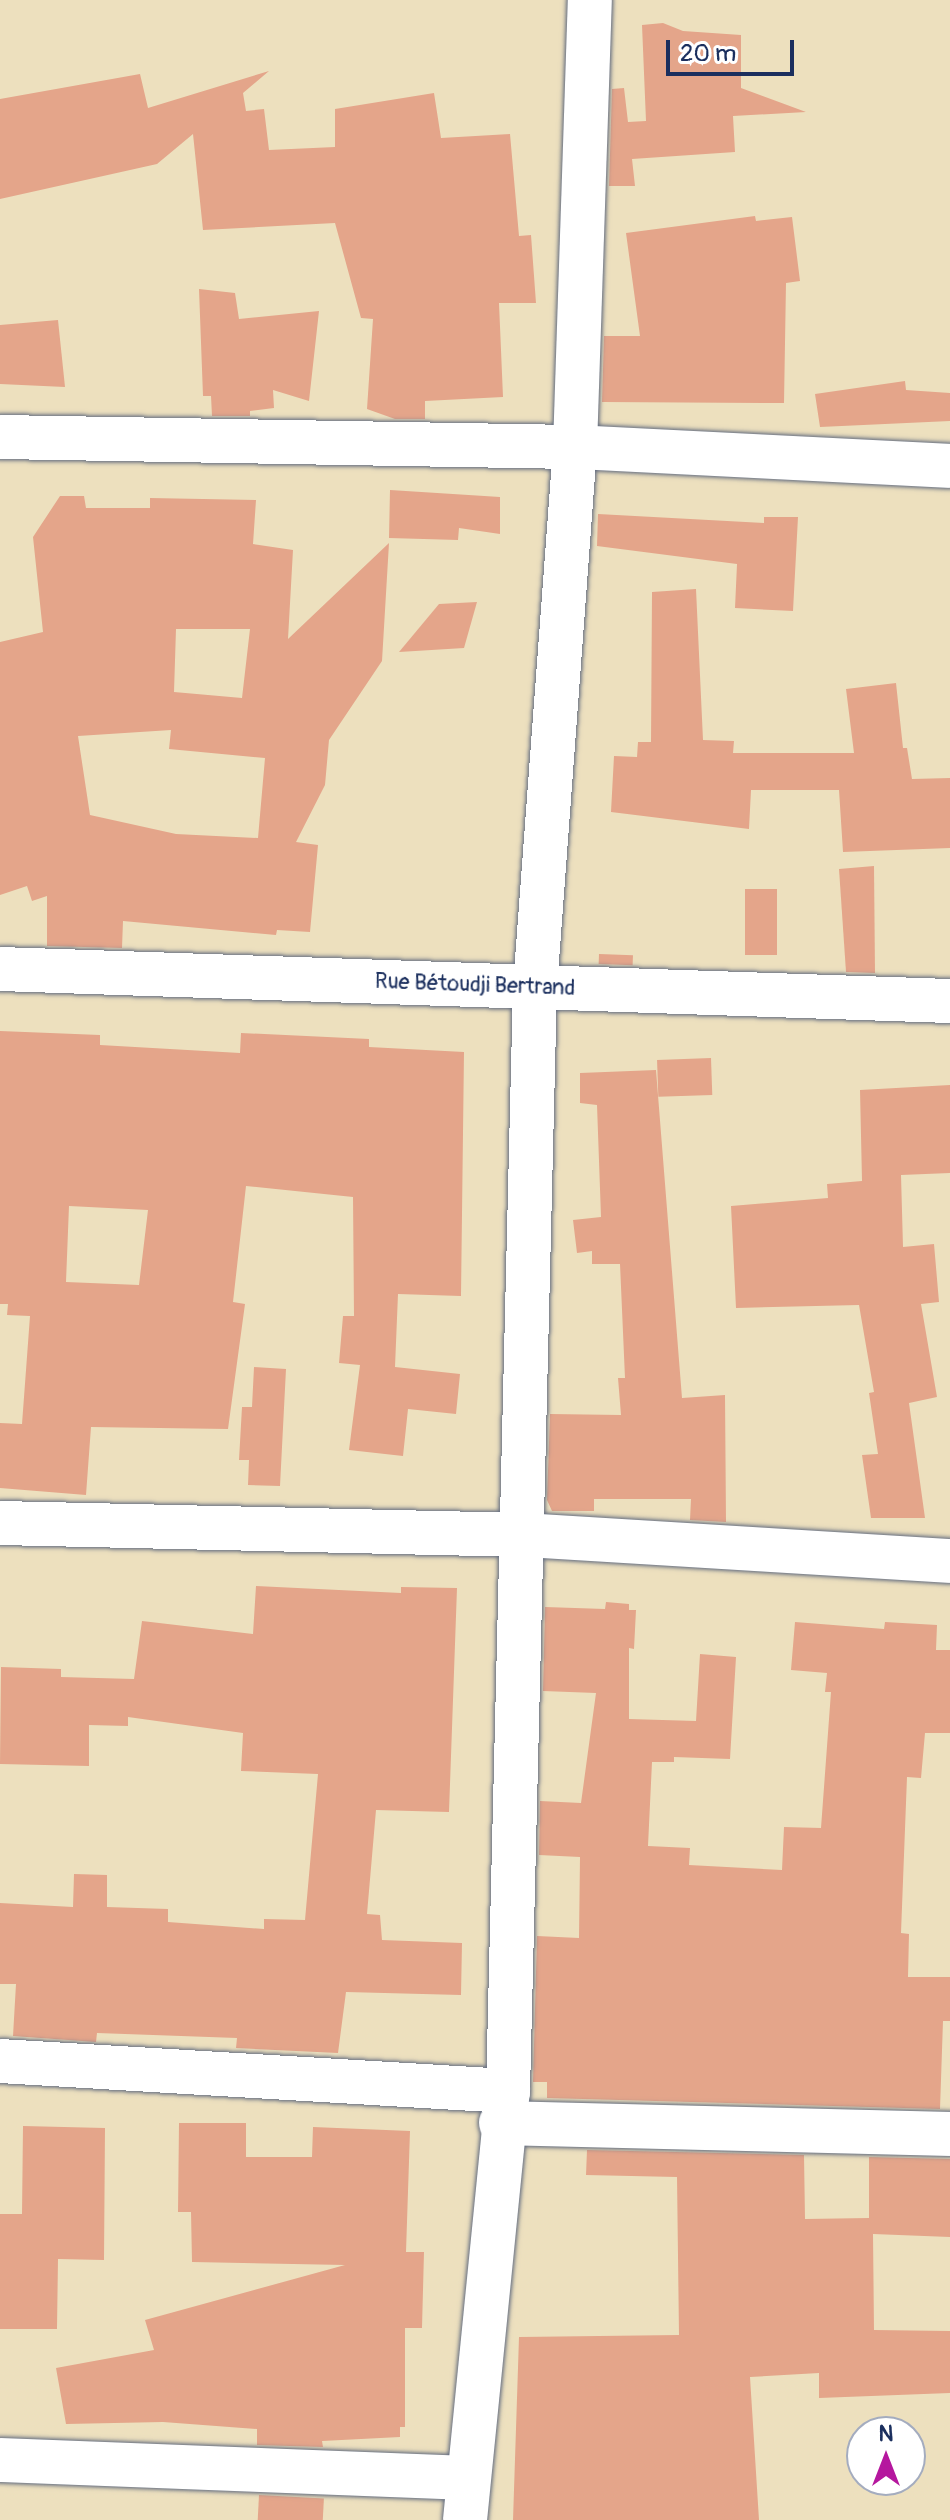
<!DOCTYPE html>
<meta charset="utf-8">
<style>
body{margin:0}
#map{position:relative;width:950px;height:2520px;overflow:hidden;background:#ede0be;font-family:Pangolin,sans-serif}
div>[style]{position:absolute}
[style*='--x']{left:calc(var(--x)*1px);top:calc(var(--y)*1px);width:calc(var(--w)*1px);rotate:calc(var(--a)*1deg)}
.building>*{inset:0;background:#e4a58a;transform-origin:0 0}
.roads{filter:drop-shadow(0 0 2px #646d80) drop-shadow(0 0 2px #646d80)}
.minor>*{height:44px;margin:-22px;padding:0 22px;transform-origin:22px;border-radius:22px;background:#fff}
span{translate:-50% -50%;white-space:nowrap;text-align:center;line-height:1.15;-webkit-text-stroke:7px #fff;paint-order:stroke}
.street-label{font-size:22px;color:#1b2f5e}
.north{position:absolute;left:846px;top:2416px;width:80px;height:80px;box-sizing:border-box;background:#fff;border:2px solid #a4acbf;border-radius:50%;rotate:0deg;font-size:22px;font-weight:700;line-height:32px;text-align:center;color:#1b2f5e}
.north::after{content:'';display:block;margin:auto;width:28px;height:36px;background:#b5179e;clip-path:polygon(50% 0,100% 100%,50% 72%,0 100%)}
.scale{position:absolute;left:666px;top:40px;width:128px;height:36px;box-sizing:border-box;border:4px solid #1b2f5e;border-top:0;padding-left:10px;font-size:24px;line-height:28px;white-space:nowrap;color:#1b2f5e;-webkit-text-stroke:6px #fff;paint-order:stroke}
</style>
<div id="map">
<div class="building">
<div style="clip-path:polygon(663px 23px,683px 31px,741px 35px,741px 88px,806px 112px,733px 116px,735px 152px,632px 159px,635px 186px,609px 186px,612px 89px,624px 88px,628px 122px,646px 121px,642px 25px)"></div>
<div style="clip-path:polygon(269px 71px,243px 93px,246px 111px,264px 109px,269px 150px,335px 147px,335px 109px,434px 93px,441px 138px,510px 134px,519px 236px,531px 235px,536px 303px,499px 303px,503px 397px,425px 401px,425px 419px,395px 419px,367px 409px,373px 319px,361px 318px,335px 223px,203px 230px,193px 134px,157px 164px,0 199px,0 99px,140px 74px,148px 108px)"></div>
<div style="clip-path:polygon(755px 216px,756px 221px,792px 217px,800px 281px,786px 283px,784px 403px,602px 402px,604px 336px,640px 336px,626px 233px)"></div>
<div style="clip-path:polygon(199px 289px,235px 293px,239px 319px,319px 311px,309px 401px,273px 390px,274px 408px,250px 411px,250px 416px,212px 416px,211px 396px,203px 396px)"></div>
<div style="clip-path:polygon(58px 320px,65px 387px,0 384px,0 325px)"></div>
<div style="clip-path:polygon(905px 381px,906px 390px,950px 393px,950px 421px,820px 427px,815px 394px)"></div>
<div style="clip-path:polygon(390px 490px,500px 497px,500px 534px,459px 528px,458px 540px,389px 538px)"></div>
<div style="clip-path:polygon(evenodd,60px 496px,84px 496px,86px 508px,150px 508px,150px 498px,256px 500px,253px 544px,293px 550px,288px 639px,389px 543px,382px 661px,329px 740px,325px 785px,296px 842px,318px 845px,310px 932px,277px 930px,276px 935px,123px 921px,122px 948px,47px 946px,47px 896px,32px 901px,27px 886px,0 895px,0 642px,43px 632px,33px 537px,60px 496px,176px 629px,250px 629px,242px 698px,174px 692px,176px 629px,60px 496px,171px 730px,169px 749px,265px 758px,258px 838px,176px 834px,90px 815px,78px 736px,171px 730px)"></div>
<div style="clip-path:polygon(598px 514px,764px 523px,764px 517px,798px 517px,793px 611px,735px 608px,737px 564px,597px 546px)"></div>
<div style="clip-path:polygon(696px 589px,703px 740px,734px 741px,733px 753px,854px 753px,846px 689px,896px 683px,903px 748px,907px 748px,912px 779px,950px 778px,950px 848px,843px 852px,839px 790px,751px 790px,749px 829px,611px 812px,614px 756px,637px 757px,638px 742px,651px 742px,652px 592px)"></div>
<div style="clip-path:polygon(477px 602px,464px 648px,399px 652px,439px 604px)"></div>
<div style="clip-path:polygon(874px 866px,875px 973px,846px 972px,839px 869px)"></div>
<div style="left:745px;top:889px;width:32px;height:66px"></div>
<div style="left:599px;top:954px;width:34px;height:10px;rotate:2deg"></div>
<div style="clip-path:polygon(evenodd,0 1031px,100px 1035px,100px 1045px,240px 1053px,241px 1033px,369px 1039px,369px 1047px,464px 1052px,461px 1296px,398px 1294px,395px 1367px,460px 1374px,456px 1414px,408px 1409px,403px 1456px,349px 1450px,360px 1365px,339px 1363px,343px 1316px,354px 1316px,353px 1197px,246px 1186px,233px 1302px,245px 1304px,228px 1429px,91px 1427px,86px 1495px,0 1488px,0 1423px,22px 1424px,30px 1316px,7px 1315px,8px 1304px,0 1304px,0 1031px,69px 1206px,148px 1210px,139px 1285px,66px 1282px,69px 1206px)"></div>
<div style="left:711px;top:1058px;width:37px;height:54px;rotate:88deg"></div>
<div style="clip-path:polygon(656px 1070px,682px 1398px,725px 1395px,726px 1522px,690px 1520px,691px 1499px,594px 1499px,594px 1511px,552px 1511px,547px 1500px,550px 1414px,621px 1415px,618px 1378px,625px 1378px,620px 1264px,592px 1264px,592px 1251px,577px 1253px,573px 1220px,601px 1217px,597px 1105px,580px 1103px,580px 1073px)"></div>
<div style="clip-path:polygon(950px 1085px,950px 1173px,901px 1175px,903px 1247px,934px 1244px,939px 1302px,921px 1304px,937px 1397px,909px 1403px,925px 1518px,871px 1518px,862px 1455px,878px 1454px,869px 1393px,874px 1392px,859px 1305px,736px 1308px,731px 1206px,828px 1198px,827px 1184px,862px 1181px,860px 1090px)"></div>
<div style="clip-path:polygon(254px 1367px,286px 1369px,280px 1486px,248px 1485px,249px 1460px,239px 1460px,242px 1407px,252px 1407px)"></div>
<div style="clip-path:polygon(256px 1586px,401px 1593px,401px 1587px,457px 1588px,449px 1812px,376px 1810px,367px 1914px,380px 1915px,382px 1940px,462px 1943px,461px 1995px,346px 1992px,338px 2053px,236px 2048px,237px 2038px,97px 2033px,96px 2042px,13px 2036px,16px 1984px,0 1984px,0 1903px,73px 1907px,74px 1874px,107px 1875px,107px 1907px,168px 1909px,168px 1922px,264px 1929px,264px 1919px,305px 1920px,318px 1774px,241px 1771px,243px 1733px,128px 1717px,128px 1726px,89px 1725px,89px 1766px,0 1764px,1px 1667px,61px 1669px,61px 1677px,134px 1679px,142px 1621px,253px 1634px)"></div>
<div style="clip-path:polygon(606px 1602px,629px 1604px,629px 1610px,636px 1610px,634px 1649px,629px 1648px,629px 1719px,696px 1721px,700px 1654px,736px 1657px,730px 1759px,674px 1757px,674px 1762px,652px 1762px,648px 1846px,690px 1848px,689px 1865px,782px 1870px,784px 1827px,821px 1828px,831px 1692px,825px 1692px,827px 1673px,791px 1670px,795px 1622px,884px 1629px,885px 1622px,937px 1625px,936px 1650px,950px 1650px,950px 1733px,925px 1733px,921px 1778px,907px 1777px,901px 1933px,909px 1934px,908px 1977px,950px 1977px,950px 2021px,943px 2021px,940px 2109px,547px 2098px,547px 2082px,533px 2082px,537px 1936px,579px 1938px,580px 1857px,539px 1855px,540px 1801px,581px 1803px,596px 1693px,543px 1691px,545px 1607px,605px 1609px)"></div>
<div style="clip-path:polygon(179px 2123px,246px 2123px,246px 2157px,312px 2157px,313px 2127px,410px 2131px,406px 2252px,424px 2252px,422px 2328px,405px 2328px,405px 2427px,400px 2427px,400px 2437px,322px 2441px,323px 2447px,257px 2445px,257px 2429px,163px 2422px,66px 2424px,56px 2368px,154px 2350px,145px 2320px,345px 2265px,192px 2262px,191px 2212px,178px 2212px)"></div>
<div style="clip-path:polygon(23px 2126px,105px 2128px,104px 2260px,58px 2259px,57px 2329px,0 2329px,0 2214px,22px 2214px)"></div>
<div style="clip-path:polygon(587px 2150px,804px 2155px,805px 2219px,869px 2218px,869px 2157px,950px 2159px,950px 2237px,873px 2234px,874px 2330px,950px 2331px,950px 2393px,819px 2398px,819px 2373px,750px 2377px,759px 2520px,513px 2520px,519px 2337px,679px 2335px,677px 2177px,586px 2175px)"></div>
<div style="left:259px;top:2495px;width:65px;height:25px;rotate:3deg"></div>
</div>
<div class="roads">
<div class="minor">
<div style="--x:0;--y:437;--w:575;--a:1"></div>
<div style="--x:575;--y:447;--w:375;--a:2.9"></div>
<div style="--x:0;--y:969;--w:951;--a:1.93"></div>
<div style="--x:0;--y:1523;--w:524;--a:1.31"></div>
<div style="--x:524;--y:1535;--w:427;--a:3.5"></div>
<div style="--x:0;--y:2061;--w:509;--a:3.38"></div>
<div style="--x:501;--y:2123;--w:449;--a:1.4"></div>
<div style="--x:0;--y:2460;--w:466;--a:2.2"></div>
<div style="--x:465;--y:2520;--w:431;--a:-84.3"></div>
<div style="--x:508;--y:2091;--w:1104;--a:-88.6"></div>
<div style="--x:535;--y:987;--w:541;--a:-85.76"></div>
<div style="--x:575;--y:447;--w:447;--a:-88.1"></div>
</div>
</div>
<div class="street-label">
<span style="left:475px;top:985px;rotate:2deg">Rue Bétoudji Bertrand</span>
</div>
<div class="north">N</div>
<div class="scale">20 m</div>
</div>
